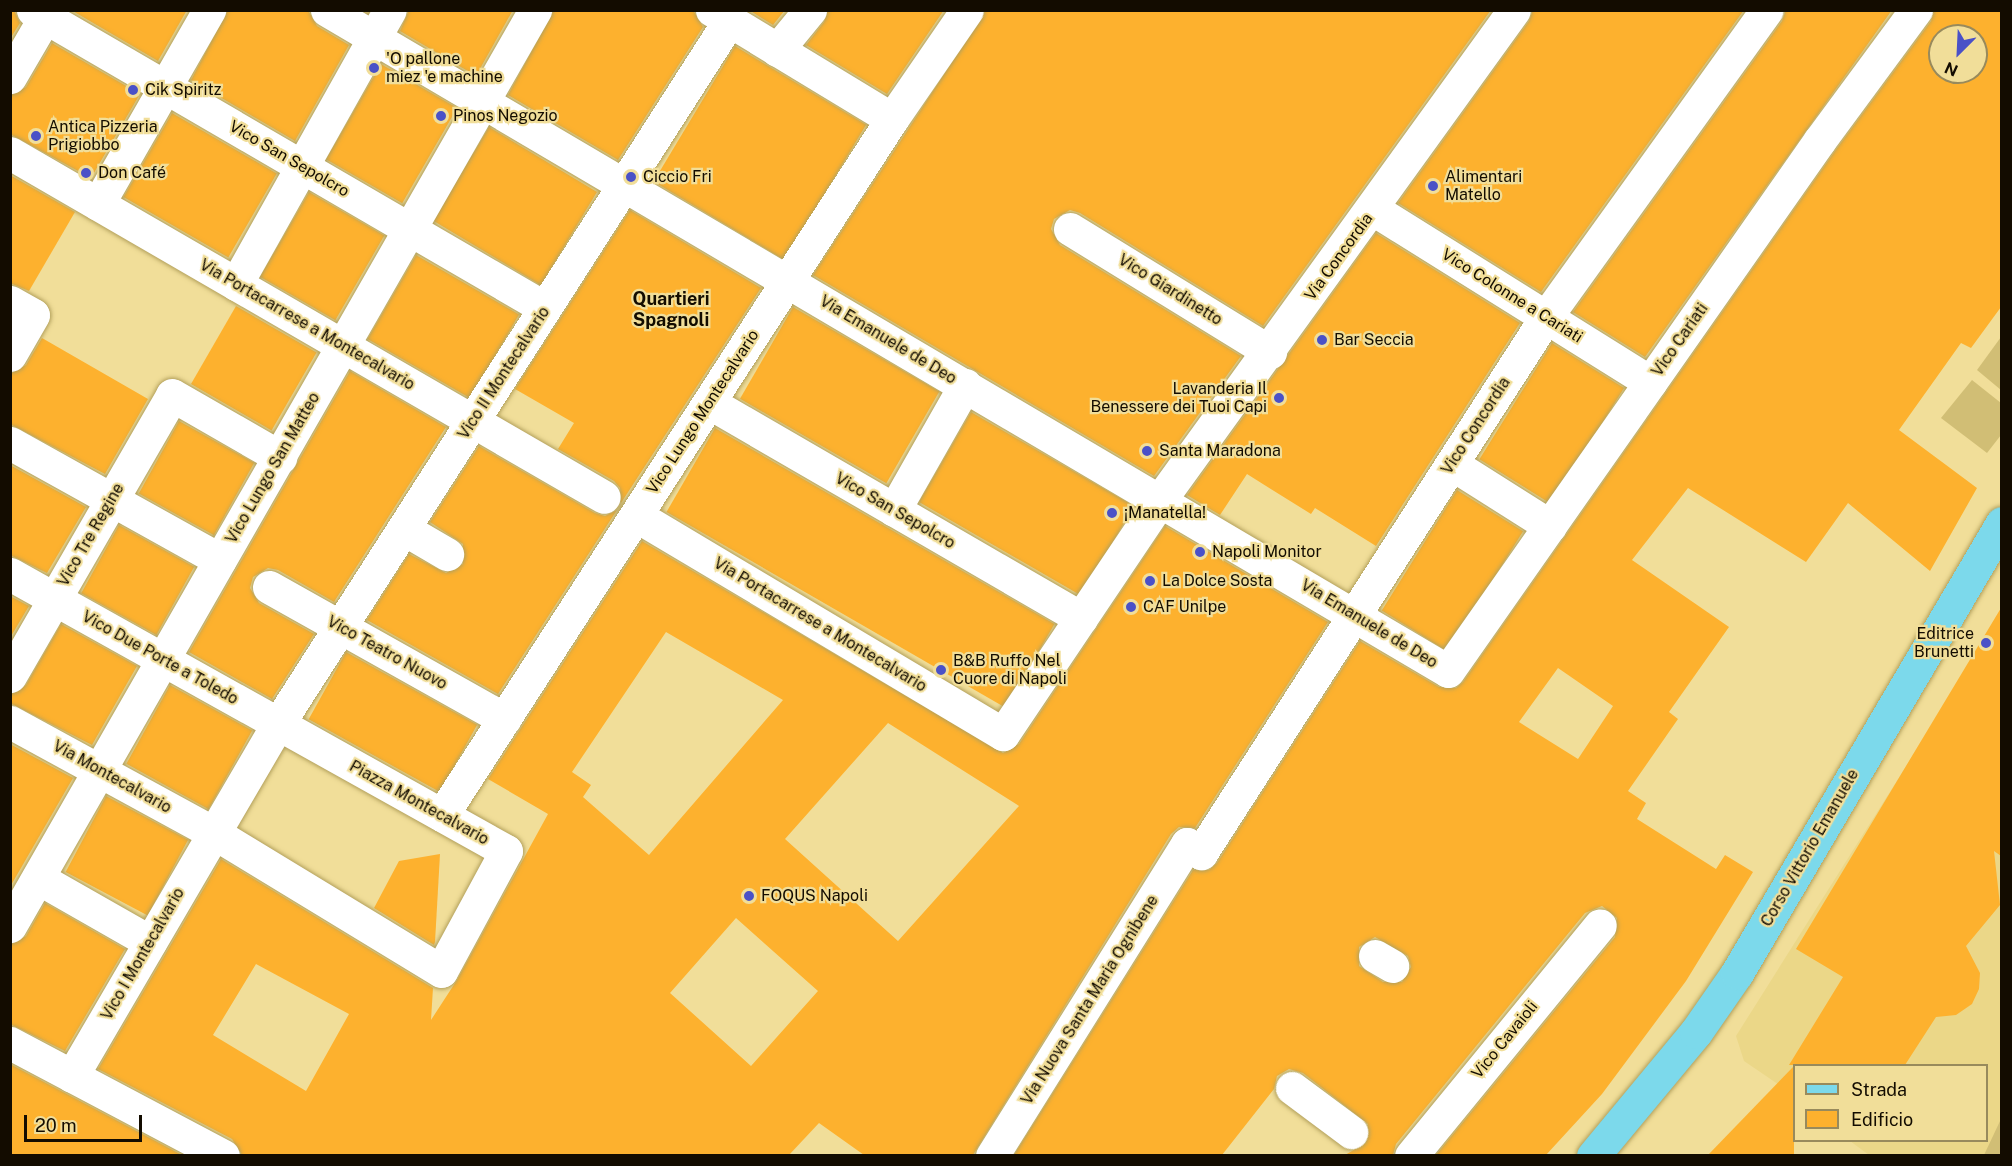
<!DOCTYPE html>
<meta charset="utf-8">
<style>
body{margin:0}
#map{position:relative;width:2012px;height:1166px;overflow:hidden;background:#f1de99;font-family:"Public Sans",sans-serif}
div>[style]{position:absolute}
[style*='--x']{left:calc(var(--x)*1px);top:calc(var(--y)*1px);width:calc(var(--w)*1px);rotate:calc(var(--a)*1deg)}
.built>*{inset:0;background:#ebd788}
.green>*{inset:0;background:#d1be75}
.building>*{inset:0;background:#fdb12e;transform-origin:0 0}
.roads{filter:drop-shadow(0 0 2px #b2a05c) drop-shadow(0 0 2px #b2a05c)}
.minor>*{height:33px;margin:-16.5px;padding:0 16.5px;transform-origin:16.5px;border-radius:16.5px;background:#fff}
.major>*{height:33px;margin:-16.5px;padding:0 16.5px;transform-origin:16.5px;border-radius:16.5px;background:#7cd9eb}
.dots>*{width:16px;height:16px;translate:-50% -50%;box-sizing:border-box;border:3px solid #f1de99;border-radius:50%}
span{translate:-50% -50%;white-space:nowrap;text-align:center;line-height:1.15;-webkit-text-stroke:4.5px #f1de99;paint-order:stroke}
.poi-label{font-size:16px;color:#130c00}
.left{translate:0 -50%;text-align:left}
.right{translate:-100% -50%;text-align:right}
.street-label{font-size:16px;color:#130c00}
.neighbourhood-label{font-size:18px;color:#130c00;font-weight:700}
.frame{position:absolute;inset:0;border:12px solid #130c00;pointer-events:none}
.legend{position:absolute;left:1793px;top:1064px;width:195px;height:78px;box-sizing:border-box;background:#f1de99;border:2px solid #988a5c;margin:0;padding:8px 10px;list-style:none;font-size:18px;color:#130c00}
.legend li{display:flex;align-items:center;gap:12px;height:30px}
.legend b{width:30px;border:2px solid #988a5c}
.north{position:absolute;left:1928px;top:24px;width:60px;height:60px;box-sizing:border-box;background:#f1de99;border:2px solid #988a5c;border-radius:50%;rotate:204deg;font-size:16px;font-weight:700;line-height:24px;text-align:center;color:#130c00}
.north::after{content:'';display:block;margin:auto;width:21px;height:27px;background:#4a51c7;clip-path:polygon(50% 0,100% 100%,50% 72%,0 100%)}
.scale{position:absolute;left:24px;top:1115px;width:118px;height:27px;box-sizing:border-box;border:3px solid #130c00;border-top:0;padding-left:8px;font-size:18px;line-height:21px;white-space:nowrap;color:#130c00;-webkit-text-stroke:4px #f1de99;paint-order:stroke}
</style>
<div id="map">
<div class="built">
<div style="clip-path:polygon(2001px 681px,2001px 1155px,1869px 1155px,1850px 1141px,1986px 1140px,1986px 1066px,1794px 1066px,1794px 1095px,1744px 1061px,1736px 1036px,1932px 725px)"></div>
</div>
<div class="green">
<div style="clip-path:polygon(2001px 337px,2001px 390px,1977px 370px)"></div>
<div style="clip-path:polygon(1972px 380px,2001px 403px,2001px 435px,1987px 453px,1941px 418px)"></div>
<div style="clip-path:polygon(2001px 1119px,2001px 1155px,1984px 1155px)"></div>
</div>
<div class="building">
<div style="clip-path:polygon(10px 10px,14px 10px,20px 23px,10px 39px)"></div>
<div style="clip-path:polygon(71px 10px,187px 10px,158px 61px)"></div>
<div style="clip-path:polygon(228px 10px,308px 10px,317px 26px,349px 45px,295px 141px,191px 80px)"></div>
<div style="clip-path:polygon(409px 10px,513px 10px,476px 76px,400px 31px)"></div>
<div style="clip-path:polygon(554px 10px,693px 10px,703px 27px,618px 160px,508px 95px)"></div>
<div style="clip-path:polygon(749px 10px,785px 10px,773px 25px)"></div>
<div style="clip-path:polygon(828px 10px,944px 10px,887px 94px,806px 45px,824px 22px)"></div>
<div style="clip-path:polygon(986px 10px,1491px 10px,1263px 326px,1080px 213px,1070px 210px,1054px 219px,1051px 229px,1060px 245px,1241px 356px,1154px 476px,813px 275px)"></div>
<div style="clip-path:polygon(1533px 10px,1744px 10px,1541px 292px,1398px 203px,1529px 21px)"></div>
<div style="clip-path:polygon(1786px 10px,1892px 10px,1645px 357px,1573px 312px,1782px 21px)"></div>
<div style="clip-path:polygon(evenodd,1934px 10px,2001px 10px,2001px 307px,1971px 348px,1961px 343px,1899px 430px,1977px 488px,1930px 571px,1848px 503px,1806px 562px,1688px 488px,1632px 560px,1729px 627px,1669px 712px,1678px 719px,1628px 791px,1646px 803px,1637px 819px,1716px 869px,1725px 855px,1753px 872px,1686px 981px,1602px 1094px,1546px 1155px,1436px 1155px,1615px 937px,1617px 918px,1602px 906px,1585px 913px,1396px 1144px,1393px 1155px,1345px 1155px,1366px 1143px,1368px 1124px,1303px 1073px,1289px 1069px,1277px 1076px,1274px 1089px,1222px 1155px,1014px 1155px,1193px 870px,1209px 870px,1217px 863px,1360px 641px,1439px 687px,1456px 688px,1463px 682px,1835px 151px,1931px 21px,1934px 10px,1940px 36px,1976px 36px,1976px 72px,1940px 72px,1940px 36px,1934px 10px,1558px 668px,1613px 706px,1578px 759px,1519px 722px,1558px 668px,1934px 10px,1375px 937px,1408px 956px,1411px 967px,1402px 982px,1383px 982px,1359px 966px,1359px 947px,1375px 937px)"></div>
<div style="clip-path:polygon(52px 43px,140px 94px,91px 178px,10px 134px,10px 96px,26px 87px)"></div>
<div style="left:735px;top:46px;width:153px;height:158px;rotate:31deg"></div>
<div style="left:381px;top:64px;width:88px;height:110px;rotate:30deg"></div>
<div style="left:172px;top:113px;width:121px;height:97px;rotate:30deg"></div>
<div style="left:489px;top:127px;width:126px;height:109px;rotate:31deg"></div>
<div style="clip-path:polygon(10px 175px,75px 212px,29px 291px,10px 283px)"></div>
<div style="left:309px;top:192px;width:87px;height:98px;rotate:30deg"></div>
<div style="clip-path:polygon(630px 210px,761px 288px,621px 503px,620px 488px,614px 481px,558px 449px,574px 423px,515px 389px)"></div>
<div style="clip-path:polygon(1376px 233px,1520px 323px,1376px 546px,1315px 508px,1311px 514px,1247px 474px,1220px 515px,1187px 495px)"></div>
<div style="left:416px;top:255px;width:119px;height:97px;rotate:30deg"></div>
<div style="left:236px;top:306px;width:93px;height:90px;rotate:30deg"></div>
<div style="left:793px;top:307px;width:169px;height:106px;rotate:30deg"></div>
<div style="clip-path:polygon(42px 338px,148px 399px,105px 474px,10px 424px,10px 374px,26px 365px)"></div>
<div style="left:1552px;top:343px;width:85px;height:137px;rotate:32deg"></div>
<div style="clip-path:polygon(350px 371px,446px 427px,334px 602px,278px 570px,268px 568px,253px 577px,250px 588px,259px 603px,314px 634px,272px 699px,189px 652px)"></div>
<div style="left:971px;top:412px;width:188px;height:104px;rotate:30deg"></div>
<div style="left:179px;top:421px;width:86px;height:83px;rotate:29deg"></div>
<div style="left:715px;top:428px;width:392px;height:97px;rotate:30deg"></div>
<div style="clip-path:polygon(479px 446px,595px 513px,605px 516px,617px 510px,498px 694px,367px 620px,409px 554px,446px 573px,463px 564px,463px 544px,430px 522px)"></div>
<div style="clip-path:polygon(10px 465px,86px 507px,47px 573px,10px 555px)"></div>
<div style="left:1457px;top:490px;width:78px;height:142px;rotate:32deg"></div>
<div style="left:119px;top:525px;width:86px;height:78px;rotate:29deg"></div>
<div style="clip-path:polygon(evenodd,1165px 526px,1328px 622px,1195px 828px,1179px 827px,1171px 834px,973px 1155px,864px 1155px,819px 1123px,789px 1155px,242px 1155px,232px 1139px,98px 1069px,221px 859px,433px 988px,431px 1020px,457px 980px,548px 814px,488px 779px,642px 541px,1003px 753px,1019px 744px,1165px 526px,666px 632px,783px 700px,649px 855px,583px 797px,591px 785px,572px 772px,666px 632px,1165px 526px,888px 723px,1019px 806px,898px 941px,785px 839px,888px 723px,1165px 526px,736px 918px,818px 991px,751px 1066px,670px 993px,736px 918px,1165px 526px,256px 964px,349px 1014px,306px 1091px,213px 1035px,256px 964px)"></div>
<div style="clip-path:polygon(10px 596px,29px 606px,10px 638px)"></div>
<div style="clip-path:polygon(2001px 608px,2001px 856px,1994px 851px,2000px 905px,1966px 946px,1980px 973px,1979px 989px,1972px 1004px,1956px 1015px,1936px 1017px,1905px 1065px,1789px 1065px,1843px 977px,1796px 949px)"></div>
<div style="clip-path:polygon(61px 624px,137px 666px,92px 745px,10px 703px,10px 695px,26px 685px)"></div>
<div style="left:346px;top:652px;width:150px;height:77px;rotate:29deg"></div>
<div style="left:170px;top:685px;width:94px;height:90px;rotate:29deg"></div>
<div style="clip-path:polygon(10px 744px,73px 778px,10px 887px)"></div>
<div style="left:106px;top:796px;width:93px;height:86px;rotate:28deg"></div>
<div style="clip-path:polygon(440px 854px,435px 942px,434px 945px,374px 908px,399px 861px)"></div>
<div style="clip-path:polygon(45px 903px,125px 949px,65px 1051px,10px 1024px,10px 945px,26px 936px)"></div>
<div style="clip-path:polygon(10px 1064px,63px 1092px,182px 1155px,10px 1155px)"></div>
<div style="clip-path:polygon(1794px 1066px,1794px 1155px,1708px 1155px)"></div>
</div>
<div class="roads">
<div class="minor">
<div style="--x:33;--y:10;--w:592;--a:30.2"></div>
<div style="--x:327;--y:10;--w:1301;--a:30.53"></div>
<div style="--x:1448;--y:671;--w:648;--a:-54.99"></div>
<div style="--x:1820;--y:140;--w:162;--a:-53.6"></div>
<div style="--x:712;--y:10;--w:210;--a:31.2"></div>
<div style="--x:777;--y:50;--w:52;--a:-50.5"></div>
<div style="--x:10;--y:77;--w:78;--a:-59.8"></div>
<div style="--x:10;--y:153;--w:686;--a:30.08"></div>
<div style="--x:98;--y:204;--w:224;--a:-60.2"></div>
<div style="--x:1373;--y:209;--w:327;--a:32"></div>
<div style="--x:1070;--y:229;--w:235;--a:31.6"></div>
<div style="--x:236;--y:284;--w:314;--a:-60.7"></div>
<div style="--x:10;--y:302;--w:26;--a:29"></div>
<div style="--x:33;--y:315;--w:46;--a:119.9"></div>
<div style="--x:710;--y:403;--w:429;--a:30.1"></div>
<div style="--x:10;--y:443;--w:240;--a:29.1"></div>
<div style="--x:1452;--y:464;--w:116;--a:32.3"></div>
<div style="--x:894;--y:510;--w:144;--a:-60.4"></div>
<div style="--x:637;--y:516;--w:426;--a:30.8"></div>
<div style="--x:1003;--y:734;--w:282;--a:-56.1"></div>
<div style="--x:1160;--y:500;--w:604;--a:-54.15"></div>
<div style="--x:404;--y:529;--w:50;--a:30.2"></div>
<div style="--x:10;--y:574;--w:568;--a:29.18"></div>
<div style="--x:506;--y:851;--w:136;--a:118.4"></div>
<div style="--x:441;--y:971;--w:268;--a:-148.7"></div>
<div style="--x:212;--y:832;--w:230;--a:-151.4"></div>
<div style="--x:269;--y:587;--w:270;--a:29.3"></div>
<div style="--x:10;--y:676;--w:324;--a:-60"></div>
<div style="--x:172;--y:395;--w:125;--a:29.9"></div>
<div style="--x:442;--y:815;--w:829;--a:-57.12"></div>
<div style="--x:892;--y:119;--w:132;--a:-55.5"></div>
<div style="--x:38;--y:878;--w:129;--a:29.7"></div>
<div style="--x:10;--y:926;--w:1056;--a:-60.18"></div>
<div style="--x:1375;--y:956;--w:20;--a:30"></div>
<div style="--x:10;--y:1043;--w:241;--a:27.9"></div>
<div style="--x:72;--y:1076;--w:408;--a:-59.7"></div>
<div style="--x:278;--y:724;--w:835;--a:-57.32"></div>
<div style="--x:1292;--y:1088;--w:74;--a:36.7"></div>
<div style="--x:992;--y:1156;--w:368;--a:-58"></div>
<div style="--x:1187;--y:844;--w:17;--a:33"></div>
<div style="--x:1201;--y:853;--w:637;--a:-57.23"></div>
<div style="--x:1546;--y:317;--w:378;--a:-54.3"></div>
<div style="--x:1411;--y:1156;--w:298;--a:-50.7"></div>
</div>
<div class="major">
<div style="--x:1593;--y:1156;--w:161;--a:-50.3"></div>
<div style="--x:1696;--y:1032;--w:72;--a:-55.2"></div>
<div style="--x:1737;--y:973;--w:522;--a:-59.51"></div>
</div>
</div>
<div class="dots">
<div style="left:374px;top:68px;background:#4a51c7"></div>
<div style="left:133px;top:90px;background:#4a51c7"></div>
<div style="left:441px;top:116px;background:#4a51c7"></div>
<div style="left:36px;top:136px;background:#4a51c7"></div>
<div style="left:86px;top:173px;background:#4a51c7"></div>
<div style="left:631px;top:177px;background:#4a51c7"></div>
<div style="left:1433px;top:186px;background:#4a51c7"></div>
<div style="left:1322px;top:340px;background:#4a51c7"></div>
<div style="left:1279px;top:398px;background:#4a51c7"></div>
<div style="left:1147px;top:451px;background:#4a51c7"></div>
<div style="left:1112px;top:513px;background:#4a51c7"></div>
<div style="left:1200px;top:552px;background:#4a51c7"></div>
<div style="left:1150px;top:581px;background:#4a51c7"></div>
<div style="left:1131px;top:607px;background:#4a51c7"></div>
<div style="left:1986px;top:643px;background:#4a51c7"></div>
<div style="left:941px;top:670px;background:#4a51c7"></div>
<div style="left:749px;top:896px;background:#4a51c7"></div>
</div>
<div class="poi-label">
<span class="left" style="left:386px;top:68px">'O pallone<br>miez 'e machine</span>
<span class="left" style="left:145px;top:90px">Cik Spiritz</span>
<span class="left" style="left:453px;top:116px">Pinos Negozio</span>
<span class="left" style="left:48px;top:136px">Antica Pizzeria<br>Prigiobbo</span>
<span class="left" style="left:98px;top:173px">Don Café</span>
<span class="left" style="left:643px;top:177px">Ciccio Fri</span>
<span class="left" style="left:1445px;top:186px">Alimentari<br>Matello</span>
<span class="left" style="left:1334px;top:340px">Bar Seccia</span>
<span class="right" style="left:1267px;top:398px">Lavanderia Il<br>Benessere dei Tuoi Capi</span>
<span class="left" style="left:1159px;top:451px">Santa Maradona</span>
<span class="left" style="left:1124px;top:513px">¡Manatella!</span>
<span class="left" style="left:1212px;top:552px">Napoli Monitor</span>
<span class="left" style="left:1162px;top:581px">La Dolce Sosta</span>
<span class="left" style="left:1143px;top:607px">CAF Unilpe</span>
<span class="right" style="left:1974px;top:643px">Editrice<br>Brunetti</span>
<span class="left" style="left:953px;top:670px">B&amp;B Ruffo Nel<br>Cuore di Napoli</span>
<span class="left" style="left:761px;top:896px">FOQUS Napoli</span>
</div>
<div class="street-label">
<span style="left:289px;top:159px;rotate:30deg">Vico San Sepolcro</span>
<span style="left:1339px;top:257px;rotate:-54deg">Via Concordia</span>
<span style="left:1170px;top:290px;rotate:32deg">Vico Giardinetto</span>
<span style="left:1512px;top:296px;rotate:32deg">Vico Colonne a Cariati</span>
<span style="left:307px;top:325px;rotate:30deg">Via Portacarrese a Montecalvario</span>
<span style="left:888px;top:340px;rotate:31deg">Via Emanuele de Deo</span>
<span style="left:1680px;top:340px;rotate:-55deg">Vico Cariati</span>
<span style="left:504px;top:373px;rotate:-57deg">Vico II Montecalvario</span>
<span style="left:703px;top:412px;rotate:-57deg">Vico Lungo Montecalvario</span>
<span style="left:1476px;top:426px;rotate:-57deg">Vico Concordia</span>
<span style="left:273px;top:468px;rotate:-60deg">Vico Lungo San Matteo</span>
<span style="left:895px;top:511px;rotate:30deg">Vico San Sepolcro</span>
<span style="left:91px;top:535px;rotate:-60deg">Vico Tre Regine</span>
<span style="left:1369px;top:624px;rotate:31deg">Via Emanuele de Deo</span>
<span style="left:820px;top:625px;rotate:31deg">Via Portacarrese a Montecalvario</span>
<span style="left:387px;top:653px;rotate:29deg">Vico Teatro Nuovo</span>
<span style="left:160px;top:658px;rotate:29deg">Vico Due Porte a Toledo</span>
<span style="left:112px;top:777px;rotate:29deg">Via Montecalvario</span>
<span style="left:419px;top:803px;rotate:29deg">Piazza Montecalvario</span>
<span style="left:1810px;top:848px;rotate:-60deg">Corso Vittorio Emanuele</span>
<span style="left:143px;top:954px;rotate:-60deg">Vico I Montecalvario</span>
<span style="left:1090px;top:1000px;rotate:-58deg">Via Nuova Santa Maria Ognibene</span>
<span style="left:1505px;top:1040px;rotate:-51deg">Vico Cavaioli</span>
</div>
<div class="neighbourhood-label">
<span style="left:671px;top:310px">Quartieri<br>Spagnoli</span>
</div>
<div class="frame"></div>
<ul class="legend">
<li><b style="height:8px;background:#7cd9eb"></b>Strada</li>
<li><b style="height:16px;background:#fdb12e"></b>Edificio</li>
</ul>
<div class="north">N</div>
<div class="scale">20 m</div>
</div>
